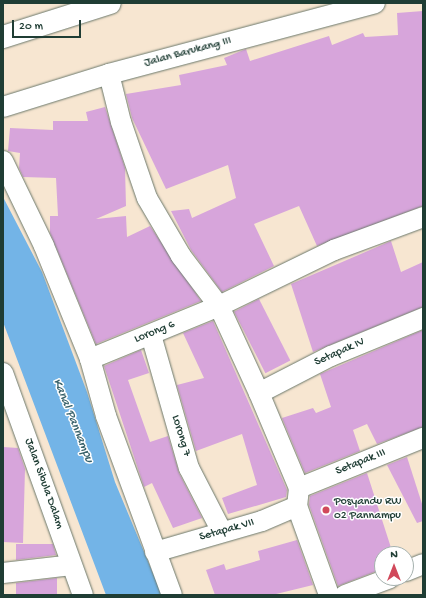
<!DOCTYPE html>
<style>
body{margin:0}
#map{position:relative;width:426px;height:598px;overflow:hidden;background:#f7e6d1;font-family:"Gochi Hand",sans-serif}
div>[style]{position:absolute}
[style*='--x']{left:calc(var(--x)*1px);top:calc(var(--y)*1px);width:calc(var(--w)*1px);rotate:calc(var(--a)*1deg)}
.water>*{inset:0;background:#73b4e7}
.building>*{inset:0;background:#d7a5db;transform-origin:0 0}
.roads{filter:drop-shadow(0 0 1px #6b786b) drop-shadow(0 0 1px #6b786b)}
.minor>*{height:20px;margin:-10px;padding:0 10px;transform-origin:10px;border-radius:10px;background:#fff}
.motorway>*{height:22px;margin:-11px;padding:0 11px;transform-origin:11px;border-radius:11px;background:#fff}
.dots>*{width:11px;height:11px;translate:-50% -50%;box-sizing:border-box;border:2px solid #fff;border-radius:50%}
span{translate:-50% -50%;white-space:nowrap;text-align:center;line-height:1.15;-webkit-text-stroke:3px #fff;paint-order:stroke}
.street-label{font-size:12px;color:#1f3d34}
.poi-label{font-size:12px;color:#1f3d34}
.left{translate:0 -50%;text-align:left}
.water-label{font-size:13px;color:#38616a;font-style:italic}
.frame{position:absolute;inset:0;border:4px solid #1f3d34;pointer-events:none}
.north{position:absolute;left:374px;top:546px;width:40px;height:40px;box-sizing:border-box;background:#fff;border:1px solid #a5b1ae;border-radius:50%;rotate:0deg;font-size:11px;font-weight:700;line-height:16px;text-align:center;color:#1f3d34}
.north::after{content:'';display:block;margin:auto;width:14px;height:18px;background:#d1495b;clip-path:polygon(50% 0,100% 100%,50% 72%,0 100%)}
.scale{position:absolute;left:12px;top:20px;width:69px;height:18px;box-sizing:border-box;border:2px solid #1f3d34;border-top:0;padding-left:5px;font-size:12px;line-height:14px;white-space:nowrap;color:#1f3d34;-webkit-text-stroke:3px #fff;paint-order:stroke}
</style>
<div id="map">
<div class="water">
<div style="clip-path:polygon(3px 197px,42px 272px,87px 392px,115px 482px,162px 595px,106px 595px,3px 322px)"></div>
</div>
<div class="building">
<div style="clip-path:polygon(423px 11px,423px 206px,317px 246px,299px 206px,254px 224px,274px 266px,222px 292px,191px 250px,171px 211px,189px 209px,192px 218px,236px 198px,228px 165px,166px 189px,132px 118px,126px 94px,181px 85px,179px 75px,227px 65px,224px 58px,246px 49px,250px 61px,329px 36px,332px 45px,363px 33px,365px 37px,398px 35px,397px 13px)"></div>
<div style="clip-path:polygon(105px 107px,125px 168px,126px 206px,96px 219px,126px 216px,127px 237px,150px 226px,201px 301px,96px 344px,50px 233px,50px 216px,58px 216px,56px 178px,23px 177px,19px 168px,20px 153px,8px 151px,10px 128px,53px 130px,53px 121px,88px 121px,86px 112px)"></div>
<div style="clip-path:polygon(391px 241px,401px 272px,423px 262px,423px 307px,313px 352px,291px 284px)"></div>
<div style="left:259px;top:299px;width:69px;height:28px;rotate:63deg"></div>
<div style="clip-path:polygon(213px 321px,287px 490px,286px 497px,228px 514px,222px 498px,257px 485px,242px 434px,196px 451px,177px 385px,204px 378px,183px 333px)"></div>
<div style="clip-path:polygon(423px 330px,423px 427px,377px 444px,367px 424px,353px 430px,360px 451px,305px 473px,282px 418px,313px 408px,316px 413px,331px 407px,320px 374px)"></div>
<div style="clip-path:polygon(141px 350px,149px 373px,128px 380px,150px 442px,168px 436px,179px 473px,202px 518px,173px 528px,152px 483px,144px 487px,104px 366px)"></div>
<div style="clip-path:polygon(3px 447px,18px 448px,25px 469px,23px 543px,3px 542px)"></div>
<div style="clip-path:polygon(407px 457px,423px 507px,423px 521px,417px 523px,387px 465px)"></div>
<div style="clip-path:polygon(367px 473px,393px 554px,382px 554px,382px 569px,338px 586px,309px 505px,310px 496px)"></div>
<div style="clip-path:polygon(297px 540px,313px 585px,272px 595px,215px 595px,206px 570px,224px 564px,226px 570px,260px 560px,258px 551px)"></div>
<div style="clip-path:polygon(16px 544px,53px 544px,56px 555px,16px 560px)"></div>
<div style="clip-path:polygon(57px 578px,57px 595px,16px 595px,16px 583px)"></div>
</div>
<div class="roads">
<div class="minor">
<div style="--x:109;--y:74;--w:49;--a:76"></div>
<div style="--x:121;--y:122;--w:80;--a:71.1"></div>
<div style="--x:147;--y:198;--w:67;--a:59.6"></div>
<div style="--x:181;--y:256;--w:63;--a:52.8"></div>
<div style="--x:219;--y:306;--w:96;--a:65.3"></div>
<div style="--x:259;--y:393;--w:103;--a:67.2"></div>
<div style="--x:299;--y:488;--w:18;--a:96"></div>
<div style="--x:297;--y:506;--w:95;--a:70.2"></div>
<div style="--x:3;--y:107;--w:111;--a:-17.3"></div>
<div style="--x:109;--y:74;--w:275;--a:-14.9"></div>
<div style="--x:3;--y:161;--w:94;--a:64.2"></div>
<div style="--x:44;--y:246;--w:122;--a:67.8"></div>
<div style="--x:90;--y:359;--w:59;--a:74.3"></div>
<div style="--x:106;--y:416;--w:191;--a:69.8"></div>
<div style="--x:151;--y:335;--w:138;--a:74.1"></div>
<div style="--x:189;--y:468;--w:72;--a:62.7"></div>
<div style="--x:90;--y:359;--w:139;--a:-22.3"></div>
<div style="--x:219;--y:306;--w:128;--a:-26"></div>
<div style="--x:334;--y:250;--w:95;--a:-20.3"></div>
<div style="--x:3;--y:373;--w:236;--a:70.2"></div>
<div style="--x:259;--y:393;--w:81;--a:-27.2"></div>
<div style="--x:331;--y:356;--w:100;--a:-22.4"></div>
<div style="--x:299;--y:488;--w:134;--a:-22"></div>
<div style="--x:155;--y:552;--w:111;--a:-16.2"></div>
<div style="--x:262;--y:521;--w:38;--a:-23"></div>
<div style="--x:406;--y:571;--w:18;--a:-22"></div>
<div style="--x:3;--y:573;--w:69;--a:-6.6"></div>
<div style="--x:345;--y:595;--w:48;--a:-20.7"></div>
</div>
<div class="motorway">
<div style="--x:3;--y:37;--w:112;--a:-17.6"></div>
</div>
</div>
<div class="dots">
<div style="left:326px;top:510px;background:#d1495b"></div>
</div>
<div class="street-label">
<span style="left:188px;top:53px;rotate:-15deg">Jalan Barukang III</span>
<span style="left:155px;top:333px;rotate:-22deg">Lorong 6</span>
<span style="left:340px;top:353px;rotate:-24deg">Setapak IV</span>
<span style="left:180px;top:436px;rotate:73deg">Lorong 7</span>
<span style="left:361px;top:463px;rotate:-22deg">Setapak III</span>
<span style="left:43px;top:484px;rotate:70deg">Jalan Sibula Dalam</span>
<span style="left:227px;top:531px;rotate:-16deg">Setapak VII</span>
</div>
<div class="poi-label">
<span class="left" style="left:334px;top:510px">Posyandu RW<br>02 Pannampu</span>
</div>
<div class="water-label">
<span style="left:72px;top:421px;rotate:68deg">Kanal Pannampu</span>
</div>
<div class="frame"></div>
<div class="north">N</div>
<div class="scale">20 m</div>
</div>
